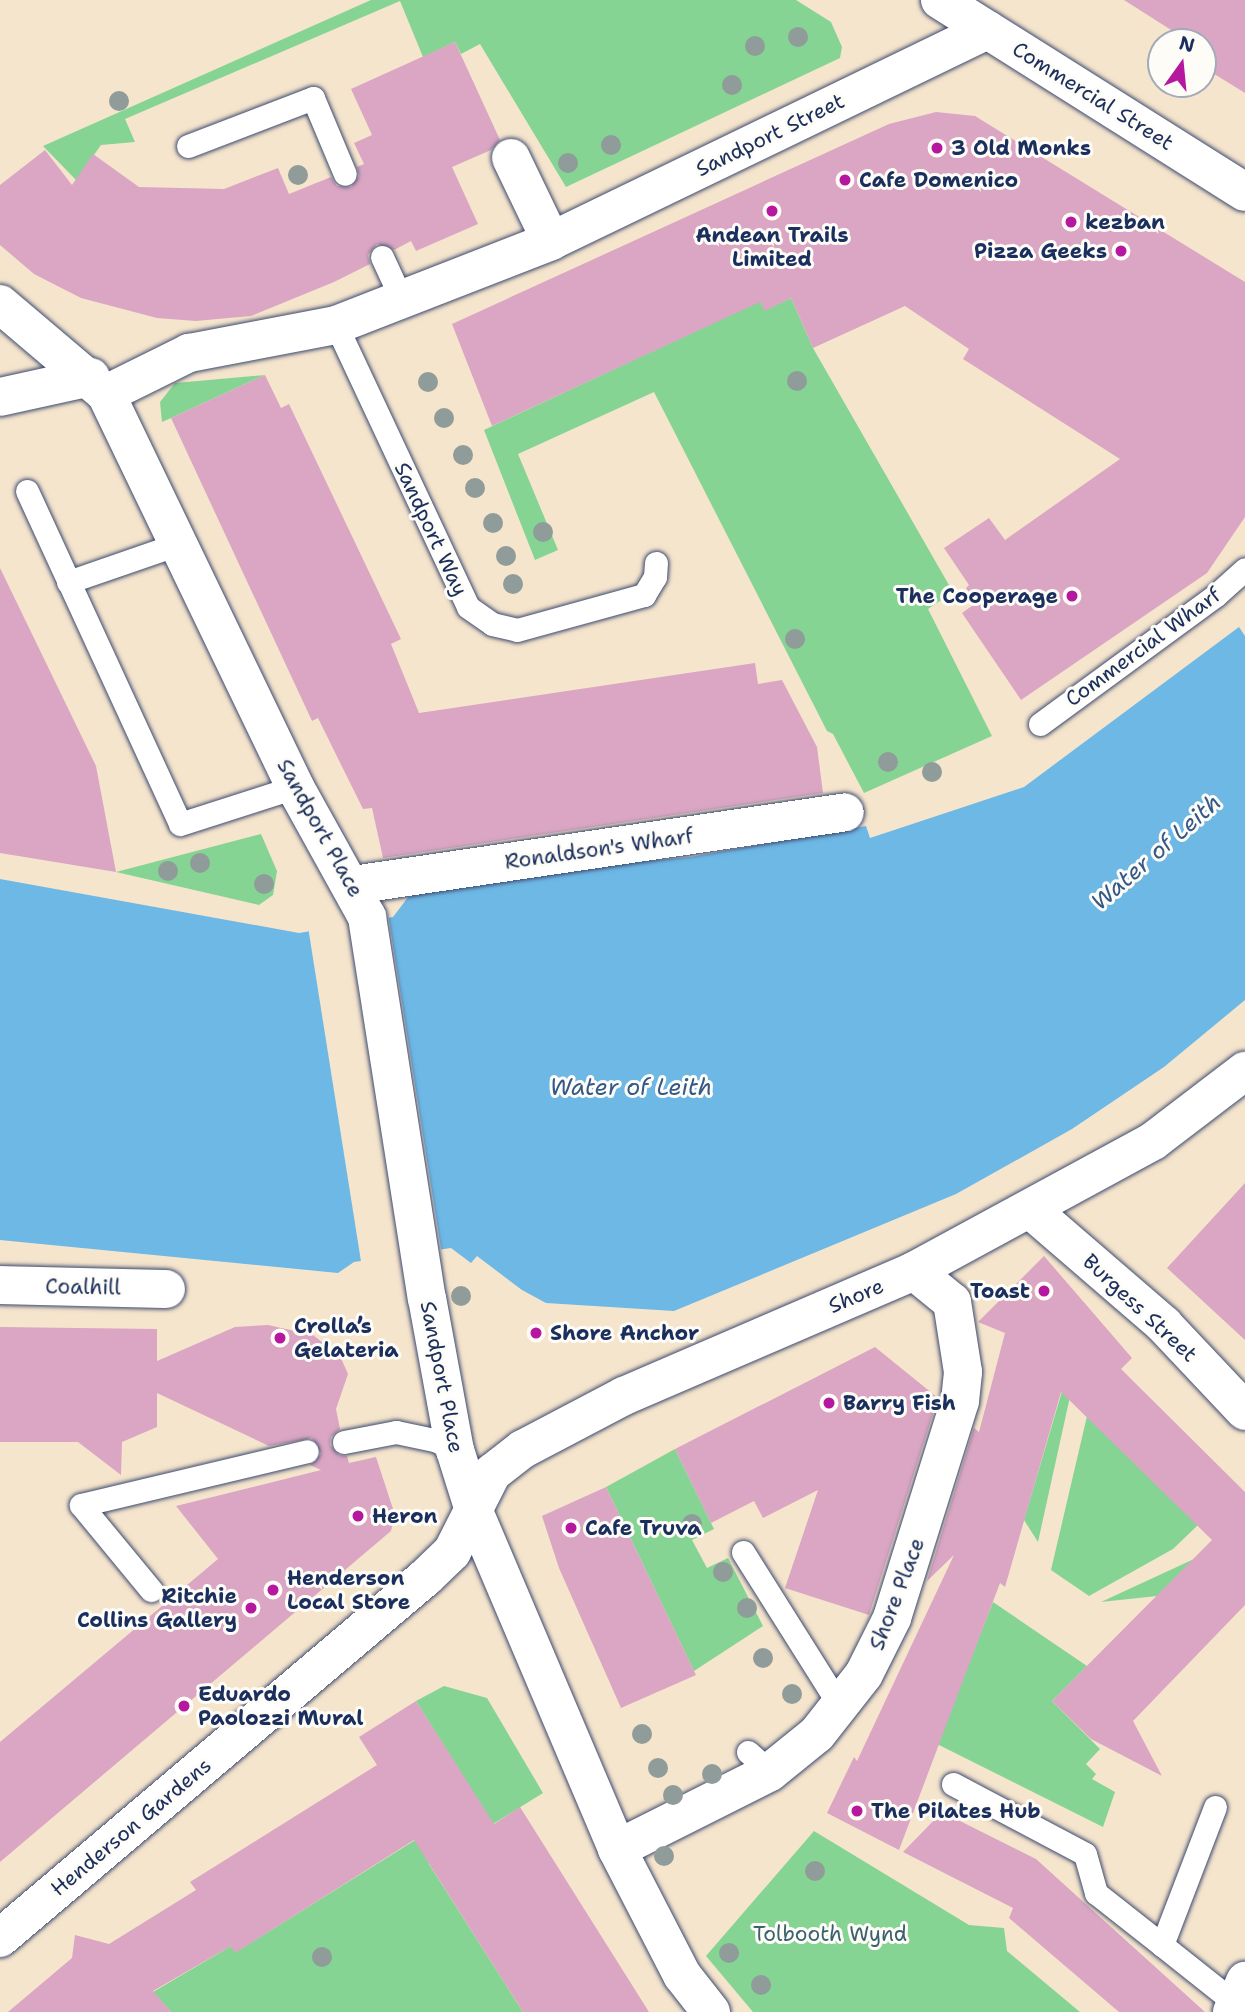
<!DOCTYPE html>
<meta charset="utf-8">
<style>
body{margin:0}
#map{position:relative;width:1245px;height:2012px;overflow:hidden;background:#f6e5cd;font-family:"Shantell Sans",sans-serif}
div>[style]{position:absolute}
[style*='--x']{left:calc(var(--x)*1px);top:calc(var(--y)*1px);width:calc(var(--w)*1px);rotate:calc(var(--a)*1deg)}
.green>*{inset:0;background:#86d493}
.water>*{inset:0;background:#6eb8e6}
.pier>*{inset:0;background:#f6e5cd;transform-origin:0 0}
.building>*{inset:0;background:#daa6c3}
.roads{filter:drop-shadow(0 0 2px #3c4a6f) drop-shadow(0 0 2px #3c4a6f)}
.lane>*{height:23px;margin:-11.5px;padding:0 11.5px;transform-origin:11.5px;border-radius:11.5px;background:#fff}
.street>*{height:38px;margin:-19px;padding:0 19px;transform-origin:19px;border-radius:19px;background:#fff}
.primary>*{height:38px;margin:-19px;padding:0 19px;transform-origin:19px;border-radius:19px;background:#fff}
.trees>*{width:20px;height:20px;margin:-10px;border-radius:50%;background:#8f9c99}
.dots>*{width:19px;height:19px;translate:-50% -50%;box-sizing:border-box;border:4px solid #fdfcf7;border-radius:50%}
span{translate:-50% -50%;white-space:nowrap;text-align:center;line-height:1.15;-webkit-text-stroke:6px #fdfcf7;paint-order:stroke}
.street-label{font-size:21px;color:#1b2f5e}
.poi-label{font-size:21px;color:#1b2f5e;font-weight:700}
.left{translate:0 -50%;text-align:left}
.right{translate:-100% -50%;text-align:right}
.park-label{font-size:21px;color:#3b616e}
.water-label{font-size:23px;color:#345887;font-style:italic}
.north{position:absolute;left:1147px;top:28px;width:70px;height:70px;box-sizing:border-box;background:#fdfcf7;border:2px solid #a3aaba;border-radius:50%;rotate:15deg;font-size:19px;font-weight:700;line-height:28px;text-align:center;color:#1b2f5e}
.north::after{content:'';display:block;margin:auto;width:24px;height:32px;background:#b5179e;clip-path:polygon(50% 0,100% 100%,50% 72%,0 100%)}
</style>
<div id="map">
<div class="green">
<div style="clip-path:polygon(371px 0,796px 0,831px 22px,842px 47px,840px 58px,566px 187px,480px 44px,461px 54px,455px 42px,423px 57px,400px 1px,125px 119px,135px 142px,101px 145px,76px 180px,43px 146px)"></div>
<div style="clip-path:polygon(791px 298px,813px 348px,953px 592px,928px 609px,992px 736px,864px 793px,833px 734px,827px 731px,654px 392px,518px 454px,558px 550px,535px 560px,484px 430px,760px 301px,765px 310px)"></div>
<div style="clip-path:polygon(265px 375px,171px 418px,162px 422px,160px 402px,175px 383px)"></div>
<div style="clip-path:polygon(261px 834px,277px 871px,273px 895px,259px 905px,116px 872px)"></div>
<div style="clip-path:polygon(1065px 1381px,1073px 1383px,1038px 1542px,1024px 1520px)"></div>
<div style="clip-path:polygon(1091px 1399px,1198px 1525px,1173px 1549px,1089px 1596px,1051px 1570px)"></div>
<div style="clip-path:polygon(675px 1449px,714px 1529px,692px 1540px,707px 1568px,728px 1558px,763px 1626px,694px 1671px,606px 1487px)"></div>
<div style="clip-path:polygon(1194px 1559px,1157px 1596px,1101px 1602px)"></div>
<div style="clip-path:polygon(993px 1602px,1087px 1666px,1052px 1701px,1100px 1749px,1086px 1764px,1096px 1774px,1092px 1779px,1115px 1792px,1103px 1827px,937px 1744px)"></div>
<div style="clip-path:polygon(444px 1686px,487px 1698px,543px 1793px,493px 1824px,416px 1701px)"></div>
<div style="clip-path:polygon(814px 1831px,969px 1925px,1004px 1928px,1007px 1951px,1080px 2012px,753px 2012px,706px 1956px)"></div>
<div style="clip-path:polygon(420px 1837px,429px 1864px,523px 2012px,171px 2012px,153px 1992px,231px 1946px,236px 1952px)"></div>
</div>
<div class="water">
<div style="clip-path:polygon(1239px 627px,1245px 636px,1245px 1000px,1164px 1067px,1072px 1129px,956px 1194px,674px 1311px,546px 1303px,522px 1290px,477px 1256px,471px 1263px,451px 1248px,354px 1262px,338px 1273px,0 1240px,0 879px,299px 933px,393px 917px,412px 892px,550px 870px,690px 857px,866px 826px,870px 838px,1024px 787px)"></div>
</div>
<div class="pier">
<div style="left:388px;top:914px;width:342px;height:81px;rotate:81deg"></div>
</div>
<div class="building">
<div style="clip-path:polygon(1124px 0,1245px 0,1245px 93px,1203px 67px,1203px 42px,1190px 42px)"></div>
<div style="clip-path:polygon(455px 42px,500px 140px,491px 150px,452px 167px,478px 224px,416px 251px,411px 241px,394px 250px,377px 244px,368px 255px,370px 264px,334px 282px,251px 316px,196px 321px,157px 318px,81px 298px,34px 274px,0 245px,0 185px,45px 150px,72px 185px,93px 154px,139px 187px,224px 189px,278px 168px,289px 194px,331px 177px,337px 186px,351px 187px,359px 176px,357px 167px,364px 164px,354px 143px,372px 135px,351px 89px)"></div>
<div style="clip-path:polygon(936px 112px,975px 116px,1245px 282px,1245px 517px,1207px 573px,1021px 700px,962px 613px,976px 603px,966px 588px,969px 585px,944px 548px,989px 518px,1005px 540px,1120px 459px,963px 359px,969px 349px,905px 306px,813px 348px,791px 298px,765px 311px,760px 302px,492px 426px,452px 324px,889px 124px)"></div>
<div style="clip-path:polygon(265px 375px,281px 408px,289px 404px,401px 639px,391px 644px,419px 713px,755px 663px,758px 684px,782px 680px,817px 747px,823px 793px,383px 858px,372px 808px,363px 809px,318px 718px,312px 721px,171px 418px)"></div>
<div style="clip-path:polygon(0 568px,96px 766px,116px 872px,0 853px)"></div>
<div style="clip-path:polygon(1245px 1183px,1245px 1340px,1167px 1268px)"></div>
<div style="clip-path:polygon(1044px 1256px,1132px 1358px,1121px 1369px,1245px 1492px,1245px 1605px,1133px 1721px,1162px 1776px,1091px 1739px,1052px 1701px,1212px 1540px,1061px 1392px,1005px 1587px,1000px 1583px,899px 1850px,827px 1813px,854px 1757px,857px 1761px,954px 1555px,927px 1581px,974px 1428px,979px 1432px,1005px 1333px,978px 1322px)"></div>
<div style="clip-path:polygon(268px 1325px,313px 1335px,340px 1356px,348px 1374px,336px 1409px,340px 1429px,331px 1437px,330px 1445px,339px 1455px,347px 1456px,349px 1463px,376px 1457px,395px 1515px,391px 1531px,0 1862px,0 1742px,218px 1559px,176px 1506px,321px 1470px,310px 1465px,321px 1454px,312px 1438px,269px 1446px,157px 1393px,157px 1427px,122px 1442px,121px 1475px,78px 1442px,0 1442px,0 1327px,157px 1329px,157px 1361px,235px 1327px)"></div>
<div style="clip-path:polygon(875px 1347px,938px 1398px,869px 1615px,785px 1588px,818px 1490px,763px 1518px,754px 1501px,711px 1523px,675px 1449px)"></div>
<div style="clip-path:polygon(606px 1487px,696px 1675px,621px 1708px,559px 1568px,542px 1516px)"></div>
<div style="clip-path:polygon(416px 1701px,494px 1824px,520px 1807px,649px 2012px,523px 2012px,414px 1840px,235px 1953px,231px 1946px,153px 1991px,171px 2012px,8px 2012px,72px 1958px,75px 1935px,109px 1944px,196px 1890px,190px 1882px,377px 1765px,359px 1737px)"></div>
<div style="clip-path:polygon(942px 1812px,1036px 1859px,1205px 2012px,1119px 2012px,1009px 1918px,1013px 1908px,903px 1852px)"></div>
</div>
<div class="roads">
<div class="lane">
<div style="--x:188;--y:146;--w:134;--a:-21"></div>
<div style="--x:313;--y:98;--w:82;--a:67.2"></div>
<div style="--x:382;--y:257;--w:43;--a:65.2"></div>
<div style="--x:336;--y:325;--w:311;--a:64.9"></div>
<div style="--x:468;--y:607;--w:29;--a:35"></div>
<div style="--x:492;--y:624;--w:26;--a:13"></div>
<div style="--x:517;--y:630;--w:132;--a:-15.4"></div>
<div style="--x:644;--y:595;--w:21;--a:-59"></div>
<div style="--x:655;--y:577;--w:14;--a:-86"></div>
<div style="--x:27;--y:491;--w:366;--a:65.3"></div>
<div style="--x:180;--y:824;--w:121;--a:-17.8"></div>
<div style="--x:68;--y:582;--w:116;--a:-19.1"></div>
<div style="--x:1040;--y:724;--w:217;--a:-36.2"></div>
<div style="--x:1215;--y:596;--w:40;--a:-42"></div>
<div style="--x:344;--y:1442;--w:53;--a:-10.9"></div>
<div style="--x:396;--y:1432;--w:40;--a:12"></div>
<div style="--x:435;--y:1440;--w:28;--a:27"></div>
<div style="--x:743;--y:1552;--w:182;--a:57.8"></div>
<div style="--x:151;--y:1590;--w:110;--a:-129.5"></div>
<div style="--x:81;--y:1505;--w:232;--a:-13.4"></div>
<div style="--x:748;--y:1752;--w:30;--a:42"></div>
<div style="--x:953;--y:1784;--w:149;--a:27.9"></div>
<div style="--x:1085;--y:1854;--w:41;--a:74.2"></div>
<div style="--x:1096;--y:1893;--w:84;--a:38.2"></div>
<div style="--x:1215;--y:1807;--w:148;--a:111"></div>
<div style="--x:1162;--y:1945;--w:92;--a:38.4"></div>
</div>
<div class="street">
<div style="--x:511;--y:158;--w:92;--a:64.3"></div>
<div style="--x:0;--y:304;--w:139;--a:40.3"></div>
<div style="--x:106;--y:394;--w:436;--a:64.3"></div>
<div style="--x:295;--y:787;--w:149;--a:61"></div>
<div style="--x:367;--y:917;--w:386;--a:81.1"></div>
<div style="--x:427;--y:1298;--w:155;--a:79.6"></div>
<div style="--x:455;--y:1450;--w:67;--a:72.6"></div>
<div style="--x:475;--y:1514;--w:364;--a:67"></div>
<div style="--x:617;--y:1849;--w:142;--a:62.7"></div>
<div style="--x:682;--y:1975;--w:47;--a:51.9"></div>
<div style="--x:106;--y:394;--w:93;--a:-26.3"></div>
<div style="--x:189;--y:353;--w:150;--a:-10.8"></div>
<div style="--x:336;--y:325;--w:231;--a:-21.3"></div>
<div style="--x:551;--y:241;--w:485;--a:-25.8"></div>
<div style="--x:0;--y:397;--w:93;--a:-12.4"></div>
<div style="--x:353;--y:885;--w:497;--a:-8.4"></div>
<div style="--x:1031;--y:1210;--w:176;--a:40.8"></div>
<div style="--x:1164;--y:1325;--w:118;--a:46.7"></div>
<div style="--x:0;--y:1285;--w:166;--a:1.4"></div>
<div style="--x:617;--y:1849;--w:171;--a:-26.7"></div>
<div style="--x:770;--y:1772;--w:60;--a:-39"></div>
<div style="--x:817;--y:1734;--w:76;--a:-51.9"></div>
<div style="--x:864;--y:1674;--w:63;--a:-63.4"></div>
<div style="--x:892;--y:1618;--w:227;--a:-72.6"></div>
<div style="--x:960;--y:1401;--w:29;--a:-84"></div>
<div style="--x:963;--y:1372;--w:71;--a:-98.9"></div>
<div style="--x:952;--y:1302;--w:49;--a:-140.8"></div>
<div style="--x:0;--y:1938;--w:558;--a:-40.28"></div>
<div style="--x:426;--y:1577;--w:36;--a:-44"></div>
<div style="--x:452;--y:1552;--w:89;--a:-63.1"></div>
<div style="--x:492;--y:1473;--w:39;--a:-38"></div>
<div style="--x:523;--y:1449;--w:114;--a:-27.7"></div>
<div style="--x:624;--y:1396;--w:316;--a:-23.3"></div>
<div style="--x:914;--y:1271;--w:272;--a:-28.5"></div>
<div style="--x:1153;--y:1141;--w:116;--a:-37.3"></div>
<div style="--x:1232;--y:2012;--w:34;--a:-67"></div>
</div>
<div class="primary">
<div style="--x:940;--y:0;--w:360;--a:32.2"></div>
</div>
</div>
<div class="trees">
<div style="left:798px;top:37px"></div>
<div style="left:755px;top:46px"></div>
<div style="left:732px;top:85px"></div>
<div style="left:119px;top:101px"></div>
<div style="left:611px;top:145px"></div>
<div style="left:568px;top:163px"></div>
<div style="left:298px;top:175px"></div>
<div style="left:797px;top:381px"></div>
<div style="left:428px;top:382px"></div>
<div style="left:444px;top:418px"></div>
<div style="left:463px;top:455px"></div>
<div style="left:475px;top:488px"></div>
<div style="left:493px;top:523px"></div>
<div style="left:543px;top:532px"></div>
<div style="left:506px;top:556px"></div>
<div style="left:513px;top:584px"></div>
<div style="left:795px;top:639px"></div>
<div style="left:888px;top:762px"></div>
<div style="left:932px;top:772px"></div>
<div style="left:200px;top:863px"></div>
<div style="left:168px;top:871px"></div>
<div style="left:264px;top:884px"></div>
<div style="left:461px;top:1296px"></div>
<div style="left:692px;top:1524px"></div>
<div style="left:723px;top:1572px"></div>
<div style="left:747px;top:1608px"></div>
<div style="left:763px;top:1658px"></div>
<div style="left:792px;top:1694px"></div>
<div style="left:642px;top:1734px"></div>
<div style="left:658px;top:1768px"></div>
<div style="left:712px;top:1774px"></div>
<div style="left:673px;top:1795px"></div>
<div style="left:664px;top:1856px"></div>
<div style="left:815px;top:1871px"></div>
<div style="left:729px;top:1953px"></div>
<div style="left:322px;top:1957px"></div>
<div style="left:761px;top:1985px"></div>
</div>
<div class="dots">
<div style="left:937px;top:148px;background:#b5179e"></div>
<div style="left:845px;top:180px;background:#b5179e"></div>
<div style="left:772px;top:211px;background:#b5179e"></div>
<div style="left:1071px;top:222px;background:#b5179e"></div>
<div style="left:1121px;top:251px;background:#b5179e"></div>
<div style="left:1072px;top:596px;background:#b5179e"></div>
<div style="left:1044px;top:1291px;background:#b5179e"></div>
<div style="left:536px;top:1333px;background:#b5179e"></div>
<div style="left:280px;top:1338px;background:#b5179e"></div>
<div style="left:829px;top:1403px;background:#b5179e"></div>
<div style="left:358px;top:1516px;background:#b5179e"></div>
<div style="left:571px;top:1528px;background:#b5179e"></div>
<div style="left:273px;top:1590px;background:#b5179e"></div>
<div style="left:251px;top:1608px;background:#b5179e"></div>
<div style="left:184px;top:1706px;background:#b5179e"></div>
<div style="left:857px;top:1811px;background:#b5179e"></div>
</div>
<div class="street-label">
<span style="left:1093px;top:96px;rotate:32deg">Commercial Street</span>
<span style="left:770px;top:135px;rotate:-26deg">Sandport Street</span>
<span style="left:431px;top:529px;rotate:65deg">Sandport Way</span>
<span style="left:1143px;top:647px;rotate:-36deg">Commercial Wharf</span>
<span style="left:320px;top:828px;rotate:61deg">Sandport Place</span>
<span style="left:599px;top:849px;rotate:-8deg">Ronaldson's Wharf</span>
<span style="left:83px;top:1287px;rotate:1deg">Coalhill</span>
<span style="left:856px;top:1296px;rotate:-23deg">Shore</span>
<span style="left:1140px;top:1308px;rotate:43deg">Burgess Street</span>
<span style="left:442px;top:1377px;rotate:79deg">Sandport Place</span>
<span style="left:897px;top:1594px;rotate:-69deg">Shore Place</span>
<span style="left:131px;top:1827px;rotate:-40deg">Henderson Gardens</span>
</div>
<div class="poi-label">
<span class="left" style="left:951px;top:148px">3 Old Monks</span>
<span class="left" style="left:859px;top:180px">Cafe Domenico</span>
<span class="left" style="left:1085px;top:222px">kezban</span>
<span style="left:772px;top:247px">Andean Trails<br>Limited</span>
<span class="right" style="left:1107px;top:251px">Pizza Geeks</span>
<span class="right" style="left:1058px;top:596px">The Cooperage</span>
<span class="right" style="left:1030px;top:1291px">Toast</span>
<span class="left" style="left:294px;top:1338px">Crolla’s<br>Gelateria</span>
<span class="left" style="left:550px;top:1333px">Shore Anchor</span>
<span class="left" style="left:843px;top:1403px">Barry Fish</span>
<span class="left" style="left:372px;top:1516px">Heron</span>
<span class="left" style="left:585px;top:1528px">Cafe Truva</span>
<span class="left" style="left:287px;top:1590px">Henderson<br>Local Store</span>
<span class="right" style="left:237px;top:1608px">Ritchie<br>Collins Gallery</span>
<span class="left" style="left:198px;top:1706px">Eduardo<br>Paolozzi Mural</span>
<span class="left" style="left:871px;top:1811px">The Pilates Hub</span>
</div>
<div class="park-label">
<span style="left:830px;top:1934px">Tolbooth Wynd</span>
</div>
<div class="water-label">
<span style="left:1156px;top:852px;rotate:-41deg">Water of Leith</span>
<span style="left:631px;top:1087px">Water of Leith</span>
</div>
<div class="north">N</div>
</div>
